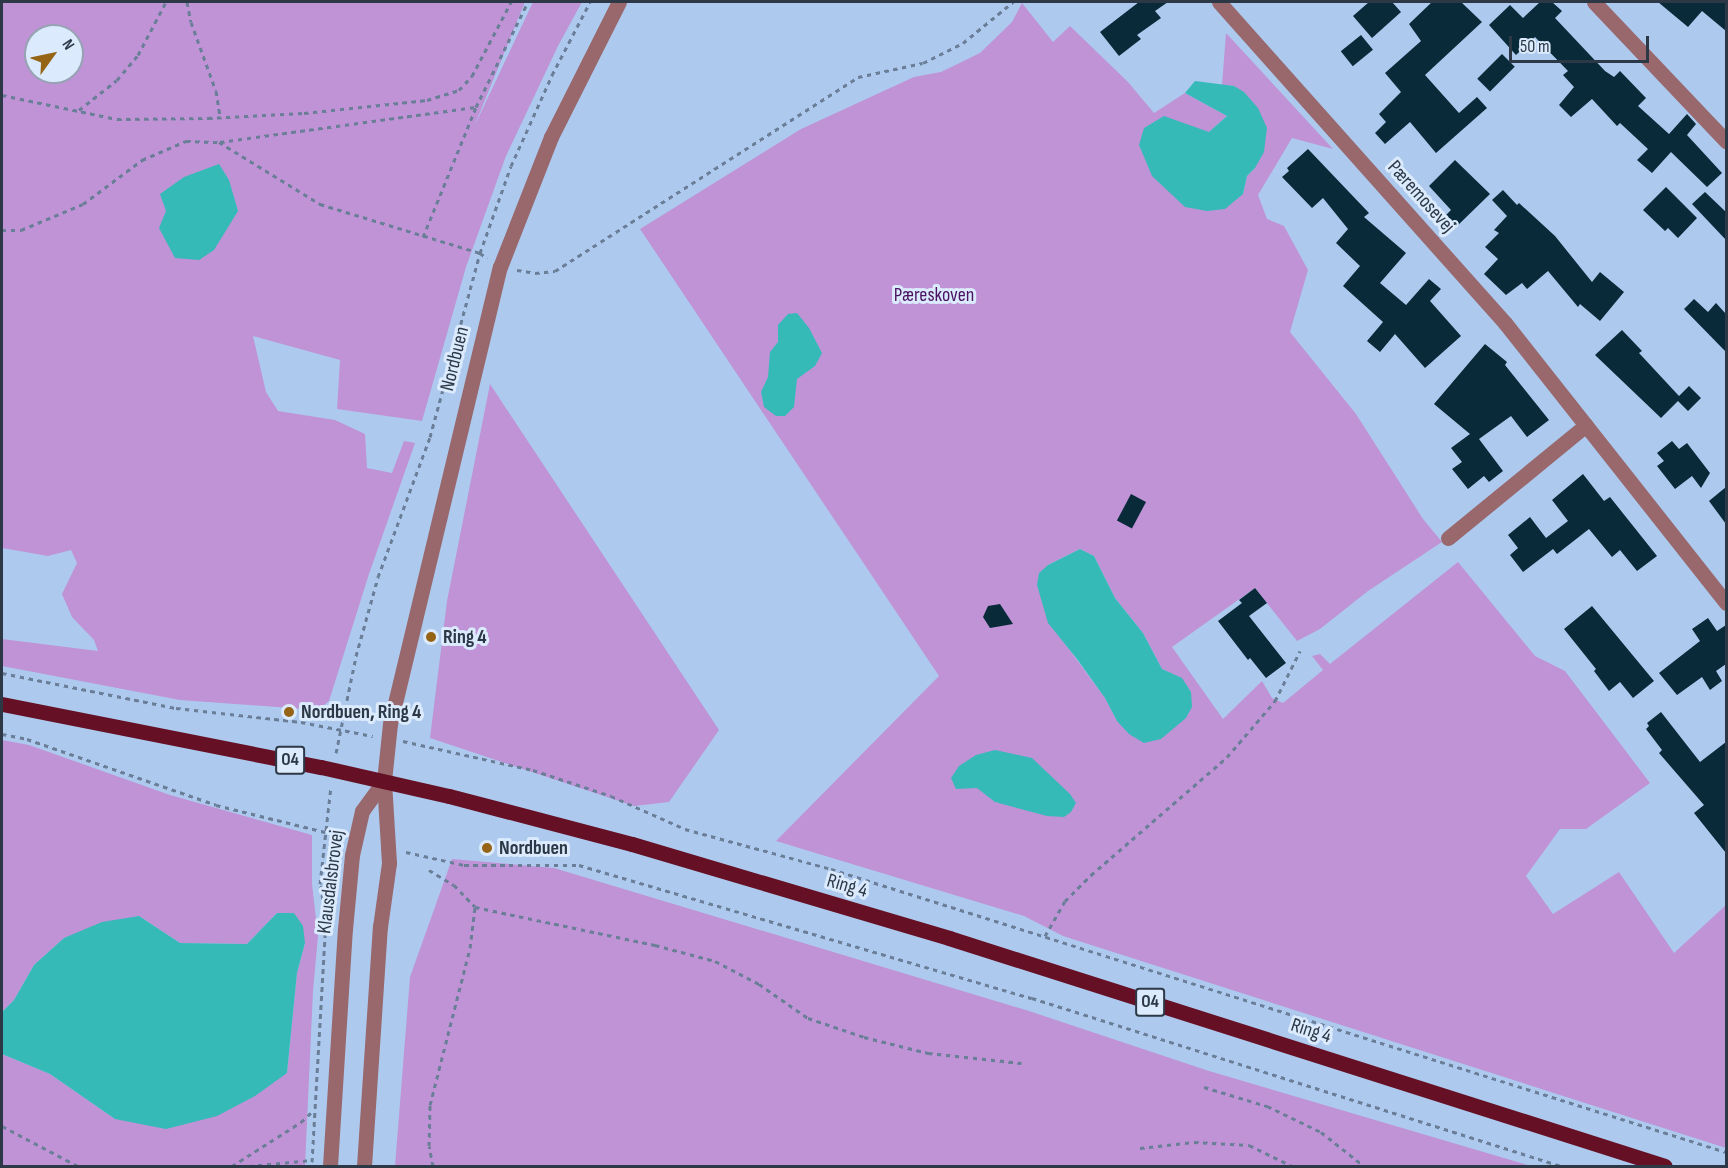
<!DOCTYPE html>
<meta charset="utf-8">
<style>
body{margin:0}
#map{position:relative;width:1728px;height:1168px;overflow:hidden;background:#adcaee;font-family:"Sofia Sans Condensed",sans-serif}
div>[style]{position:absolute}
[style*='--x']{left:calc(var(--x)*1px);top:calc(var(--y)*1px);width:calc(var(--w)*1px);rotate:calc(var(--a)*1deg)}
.green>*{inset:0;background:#bf93d6}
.water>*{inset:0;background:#35bab8}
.building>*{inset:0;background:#082a39;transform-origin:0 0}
.path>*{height:3px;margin-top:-1.5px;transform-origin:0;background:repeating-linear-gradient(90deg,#6a7e97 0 4.5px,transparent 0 9px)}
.minor>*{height:15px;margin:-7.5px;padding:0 7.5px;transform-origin:7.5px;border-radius:7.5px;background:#98686c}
.major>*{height:15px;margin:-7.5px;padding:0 7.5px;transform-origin:7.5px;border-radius:7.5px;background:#651024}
.dots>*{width:16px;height:16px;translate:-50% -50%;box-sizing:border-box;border:3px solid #dbeafc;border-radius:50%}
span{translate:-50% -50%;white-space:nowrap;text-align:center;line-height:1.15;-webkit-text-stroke:6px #dbeafc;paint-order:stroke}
.shield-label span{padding:2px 4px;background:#dbeafc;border:2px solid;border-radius:4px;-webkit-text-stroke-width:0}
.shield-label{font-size:18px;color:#2c3846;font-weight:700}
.street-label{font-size:20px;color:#2c3846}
.park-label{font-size:20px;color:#4a1261}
.poi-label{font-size:20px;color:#2c3846;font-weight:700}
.left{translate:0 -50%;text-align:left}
.frame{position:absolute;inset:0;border:3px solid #2c3846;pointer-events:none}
.north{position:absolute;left:24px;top:24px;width:60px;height:60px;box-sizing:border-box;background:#dbeafc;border:2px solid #95a3b3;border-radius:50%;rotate:57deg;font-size:16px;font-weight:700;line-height:24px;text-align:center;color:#2c3846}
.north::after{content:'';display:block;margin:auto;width:21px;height:27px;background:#956415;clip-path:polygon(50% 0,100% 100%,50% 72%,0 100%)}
.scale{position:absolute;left:1509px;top:36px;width:140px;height:27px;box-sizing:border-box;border:3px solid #2c3846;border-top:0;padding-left:8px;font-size:18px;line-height:21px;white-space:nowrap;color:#2c3846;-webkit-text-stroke:4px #dbeafc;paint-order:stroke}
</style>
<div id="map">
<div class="green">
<div style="clip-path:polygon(evenodd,2px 2px,525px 2px,474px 127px,533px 2px,582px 2px,558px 46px,506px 156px,466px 267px,422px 421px,337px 409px,340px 360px,253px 336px,266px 392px,278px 411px,335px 420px,365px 434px,367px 468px,392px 473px,404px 441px,415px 443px,369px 574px,329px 701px,318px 710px,180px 700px,2px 666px,2px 639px,98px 651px,94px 640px,72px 617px,62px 594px,77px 563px,71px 550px,48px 556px,2px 548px,2px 2px,36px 36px,72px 36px,72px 72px,36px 72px,36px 36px)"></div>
<div style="clip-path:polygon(evenodd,1022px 3px,1053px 42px,1070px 26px,1128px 82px,1154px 113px,1185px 93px,1227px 116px,1209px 132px,1243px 194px,1247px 176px,1255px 168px,1234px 86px,1222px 85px,1226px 33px,1333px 149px,1292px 138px,1258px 195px,1267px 219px,1284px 226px,1308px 270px,1290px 332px,1356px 414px,1423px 519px,1442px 542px,1368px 591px,1320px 629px,1297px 641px,1255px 588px,1172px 647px,1223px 719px,1262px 681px,1272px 698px,1283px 703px,1323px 670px,1312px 656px,1320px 654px,1330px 664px,1458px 562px,1535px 656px,1565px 671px,1650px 783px,1586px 829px,1560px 829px,1526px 876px,1553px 914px,1619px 872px,1674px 953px,1726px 905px,1726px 1148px,1063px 936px,1024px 916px,776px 841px,939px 676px,640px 229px,801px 129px,914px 77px,941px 72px,980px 53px,1012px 22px,1022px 3px,1080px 549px,1094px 556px,1115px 598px,1143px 633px,1162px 669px,1181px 678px,1191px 692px,1117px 721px,1105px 698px,1063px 641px,1048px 565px,1080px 549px)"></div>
<div style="clip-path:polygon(490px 384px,719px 730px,669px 802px,634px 806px,430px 738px,447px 601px)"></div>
<div style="clip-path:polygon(2px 740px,29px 745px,170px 795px,312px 835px,312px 884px,318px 936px,313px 991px,305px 1166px,2px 1166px,2px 1054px,50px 1074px,115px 1119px,287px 1073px,297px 973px,305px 943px,277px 913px,247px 944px,180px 943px,139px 916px,64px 938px,34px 965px,14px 1000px,2px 1012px)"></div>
<div style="clip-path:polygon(452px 859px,554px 868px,1029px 1011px,1209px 1071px,1531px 1166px,395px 1166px,410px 977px)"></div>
</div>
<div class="water">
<div style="clip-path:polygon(1195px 81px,1234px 86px,1244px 92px,1258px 108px,1267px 128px,1264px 152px,1255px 168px,1247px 176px,1243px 194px,1225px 209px,1207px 211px,1185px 207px,1152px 176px,1139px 145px,1144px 128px,1164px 116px,1209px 132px,1227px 116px,1185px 93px)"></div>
<div style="clip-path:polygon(219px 164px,229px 180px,238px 211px,214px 250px,199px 260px,175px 258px,159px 228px,166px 211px,160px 194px,184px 177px)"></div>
<div style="clip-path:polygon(797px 313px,809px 328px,822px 353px,815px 366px,797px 379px,794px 407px,785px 416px,776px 416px,764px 407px,761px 392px,768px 377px,770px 352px,778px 342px,778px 325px,788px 314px)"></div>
<div style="clip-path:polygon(1080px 549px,1094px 556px,1115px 598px,1143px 633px,1162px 669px,1182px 678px,1191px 692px,1192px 707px,1186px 718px,1161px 739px,1144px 743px,1129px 734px,1117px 721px,1105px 698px,1077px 659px,1048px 623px,1037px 585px,1039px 573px,1048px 565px)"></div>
<div style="clip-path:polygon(995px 750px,1032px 758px,1070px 794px,1076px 803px,1071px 812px,1064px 817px,1047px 816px,995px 802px,977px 788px,956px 789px,951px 778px,959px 766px,976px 755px)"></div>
<div style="clip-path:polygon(277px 913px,294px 913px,303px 926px,305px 943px,297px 973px,287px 1073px,255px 1096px,217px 1116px,166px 1129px,115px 1119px,50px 1074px,2px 1054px,2px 1012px,14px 1000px,34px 965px,64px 938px,102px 922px,139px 916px,180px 943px,247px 944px)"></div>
</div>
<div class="building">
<div style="clip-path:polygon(1139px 2px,1168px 2px,1155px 11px,1161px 18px,1137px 35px,1141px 39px,1119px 56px,1100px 32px)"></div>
<div style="clip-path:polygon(1369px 2px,1392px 2px,1401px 12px,1372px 38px,1353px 16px)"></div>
<div style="clip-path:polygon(1432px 2px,1461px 2px,1482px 22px,1425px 75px,1459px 113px,1477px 97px,1487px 108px,1436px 153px,1410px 122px,1385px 144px,1375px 133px,1386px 122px,1379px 114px,1401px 92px,1385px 73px,1421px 41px,1409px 24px)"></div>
<div style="clip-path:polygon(1540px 2px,1552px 2px,1562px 11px,1555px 18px,1605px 71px,1614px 77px,1620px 71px,1646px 98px,1638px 106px,1669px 134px,1687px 114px,1696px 124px,1687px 135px,1722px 173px,1707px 187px,1671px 152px,1652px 173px,1637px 160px,1648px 149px,1620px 123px,1617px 126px,1592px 99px,1571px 117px,1559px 105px,1574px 87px,1563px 75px,1568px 71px,1535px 37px,1516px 55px,1489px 25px,1510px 5px,1523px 18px)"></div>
<div style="clip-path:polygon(1658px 2px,1726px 2px,1726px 31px,1702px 11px,1688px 27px)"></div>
<div style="left:1361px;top:35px;width:19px;height:26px;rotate:51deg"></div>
<div style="left:1502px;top:54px;width:18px;height:35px;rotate:45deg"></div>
<div style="clip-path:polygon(1308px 149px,1369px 213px,1364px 217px,1406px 253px,1380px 283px,1406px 305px,1429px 279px,1441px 289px,1430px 301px,1461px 336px,1425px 368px,1395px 334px,1380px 352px,1367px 341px,1383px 322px,1343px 286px,1360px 266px,1336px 243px,1348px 229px,1323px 198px,1312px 208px,1282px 177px,1289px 171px,1287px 168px)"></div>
<div style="clip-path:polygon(1455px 160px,1490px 194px,1454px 229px,1443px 218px,1451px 210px,1429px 186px)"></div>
<div style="clip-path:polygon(1666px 187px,1697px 218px,1678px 238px,1668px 228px,1665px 231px,1643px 210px)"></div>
<div style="clip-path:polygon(1503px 190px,1517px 205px,1519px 203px,1555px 236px,1592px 282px,1600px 272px,1624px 292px,1600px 321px,1580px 304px,1578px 307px,1548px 271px,1527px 289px,1522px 283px,1506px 295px,1484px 274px,1498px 259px,1485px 247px,1499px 233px,1494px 230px,1507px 216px,1492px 200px)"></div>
<div style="clip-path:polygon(1705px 192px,1726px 212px,1726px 240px,1692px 204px)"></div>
<div style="clip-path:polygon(1694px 299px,1708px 312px,1716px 303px,1726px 314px,1726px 352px,1684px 309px)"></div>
<div style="clip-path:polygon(1622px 330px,1642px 351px,1639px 353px,1679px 396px,1689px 386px,1701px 398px,1688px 411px,1678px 401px,1661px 418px,1595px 355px)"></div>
<div style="clip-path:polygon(1485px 344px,1507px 362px,1505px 365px,1549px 420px,1527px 437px,1511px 416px,1479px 439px,1503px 471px,1489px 482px,1484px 476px,1468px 489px,1452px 469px,1462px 462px,1451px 448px,1470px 434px,1434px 404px)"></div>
<div style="clip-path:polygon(1672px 441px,1679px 449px,1687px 443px,1710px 473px,1701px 488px,1692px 476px,1675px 489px,1657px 466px,1664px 461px,1657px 453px)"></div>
<div style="clip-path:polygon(1583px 474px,1604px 501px,1610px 497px,1657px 556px,1637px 571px,1620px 550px,1612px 557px,1589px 529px,1557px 554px,1553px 549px,1523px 572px,1510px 555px,1518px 548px,1508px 535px,1530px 517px,1546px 538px,1568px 521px,1552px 500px)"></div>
<div style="clip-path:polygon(1726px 487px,1726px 524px,1709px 501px)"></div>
<div style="left:1131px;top:494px;width:17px;height:30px;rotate:28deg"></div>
<div style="clip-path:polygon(1255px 588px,1267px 603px,1249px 616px,1286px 663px,1266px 678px,1250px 658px,1248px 660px,1218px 621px,1242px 603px,1239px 600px)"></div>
<div style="clip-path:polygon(1000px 604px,1013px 624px,990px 628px,983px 617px,988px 606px)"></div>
<div style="clip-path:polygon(1592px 606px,1654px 681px,1633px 698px,1620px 682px,1609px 691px,1594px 671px,1596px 669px,1564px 629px)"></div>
<div style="clip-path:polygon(1708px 618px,1717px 631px,1726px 625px,1726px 664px,1716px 671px,1722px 681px,1710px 690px,1702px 677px,1677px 695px,1659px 673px,1700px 641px,1692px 629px)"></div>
<div style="clip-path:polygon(1661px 712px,1700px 762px,1726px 742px,1726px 853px,1694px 813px,1704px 805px,1659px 753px,1662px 750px,1646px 729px,1649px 726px,1647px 723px)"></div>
</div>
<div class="path">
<div style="--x:187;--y:2;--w:20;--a:79"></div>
<div style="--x:191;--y:22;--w:73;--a:70.1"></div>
<div style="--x:216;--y:91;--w:26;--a:81"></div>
<div style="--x:2;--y:95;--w:117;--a:11.8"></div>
<div style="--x:117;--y:119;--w:91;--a:-0.6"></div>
<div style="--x:208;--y:118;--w:96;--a:-3"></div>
<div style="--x:304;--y:113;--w:124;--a:-6"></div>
<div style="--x:427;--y:100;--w:34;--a:-17"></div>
<div style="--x:459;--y:90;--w:19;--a:-47"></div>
<div style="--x:472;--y:76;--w:84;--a:-62.2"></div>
<div style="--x:79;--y:110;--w:48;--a:-38.3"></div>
<div style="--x:117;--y:80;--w:33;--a:-50"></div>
<div style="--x:138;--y:55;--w:60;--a:-62.2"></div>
<div style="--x:220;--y:142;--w:258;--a:-7.8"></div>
<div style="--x:476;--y:107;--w:117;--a:-63.7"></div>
<div style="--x:2;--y:230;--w:19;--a:0"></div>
<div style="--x:21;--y:230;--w:67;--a:-22.8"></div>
<div style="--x:83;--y:204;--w:74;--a:-36.7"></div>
<div style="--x:142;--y:160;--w:48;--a:-23.4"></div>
<div style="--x:186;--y:141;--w:33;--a:2"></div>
<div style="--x:219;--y:142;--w:119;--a:31.5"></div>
<div style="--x:320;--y:204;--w:167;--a:17"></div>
<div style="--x:480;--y:253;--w:9;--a:36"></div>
<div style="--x:423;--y:237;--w:140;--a:-67.8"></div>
<div style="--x:517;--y:270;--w:18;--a:9"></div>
<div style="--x:535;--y:273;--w:20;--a:-6"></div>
<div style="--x:555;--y:271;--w:360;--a:-32.6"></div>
<div style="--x:858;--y:77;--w:66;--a:-12.2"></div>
<div style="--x:923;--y:63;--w:45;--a:-26.6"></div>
<div style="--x:963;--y:43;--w:65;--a:-39.4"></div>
<div style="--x:2;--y:673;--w:177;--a:11.4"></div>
<div style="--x:176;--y:708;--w:126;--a:6.4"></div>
<div style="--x:301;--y:722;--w:73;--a:11"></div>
<div style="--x:2;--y:734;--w:25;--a:11"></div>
<div style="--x:27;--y:739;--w:200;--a:19.2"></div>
<div style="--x:216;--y:805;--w:129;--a:13.9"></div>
<div style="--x:403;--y:741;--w:133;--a:12.6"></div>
<div style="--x:533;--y:770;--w:82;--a:18.4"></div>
<div style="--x:611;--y:796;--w:81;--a:24"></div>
<div style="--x:685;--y:829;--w:151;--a:15.3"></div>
<div style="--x:831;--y:869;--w:939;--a:17.55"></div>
<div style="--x:336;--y:753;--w:99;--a:-78.3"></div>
<div style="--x:356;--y:656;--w:82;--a:-74.4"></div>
<div style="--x:378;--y:577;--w:149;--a:-69.6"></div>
<div style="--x:430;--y:437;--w:191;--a:-74.8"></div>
<div style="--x:480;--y:253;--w:92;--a:-70.4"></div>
<div style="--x:511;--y:166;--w:100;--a:-65.7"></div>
<div style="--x:552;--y:75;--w:82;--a:-62.5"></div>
<div style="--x:406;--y:852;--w:59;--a:12.6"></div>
<div style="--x:464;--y:865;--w:115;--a:0"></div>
<div style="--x:579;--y:865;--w:472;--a:16.4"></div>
<div style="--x:1032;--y:998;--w:555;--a:17.62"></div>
<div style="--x:429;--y:870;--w:29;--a:31"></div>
<div style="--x:454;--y:885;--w:30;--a:46"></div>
<div style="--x:475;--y:907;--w:184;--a:11.9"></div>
<div style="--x:655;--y:945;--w:62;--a:14.9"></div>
<div style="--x:715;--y:961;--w:50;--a:27.6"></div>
<div style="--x:759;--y:984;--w:60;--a:34.8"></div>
<div style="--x:808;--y:1018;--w:59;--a:18.7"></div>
<div style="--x:864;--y:1037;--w:66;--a:14"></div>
<div style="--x:928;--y:1053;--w:94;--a:6.1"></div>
<div style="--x:1045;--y:936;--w:40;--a:-60.3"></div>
<div style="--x:1065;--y:901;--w:37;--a:-45"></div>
<div style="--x:1091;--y:875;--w:180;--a:-40.9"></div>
<div style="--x:1227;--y:757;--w:74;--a:-49.4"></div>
<div style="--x:1275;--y:701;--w:56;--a:-63.4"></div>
<div style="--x:1204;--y:1087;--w:66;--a:16.8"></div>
<div style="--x:1267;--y:1106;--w:60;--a:25.7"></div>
<div style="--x:1321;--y:1132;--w:55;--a:38.3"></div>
<div style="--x:2;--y:1126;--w:86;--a:27.8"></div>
<div style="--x:1140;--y:1148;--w:54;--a:-6.3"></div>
<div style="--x:1194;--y:1142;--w:55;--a:3.1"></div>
<div style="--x:1249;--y:1145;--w:48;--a:26"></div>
<div style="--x:312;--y:1162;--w:245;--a:-86.7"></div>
<div style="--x:326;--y:917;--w:34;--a:-100"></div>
<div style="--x:320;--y:884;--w:99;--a:-83.6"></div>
<div style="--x:232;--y:1166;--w:82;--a:-32.5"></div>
<div style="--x:301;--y:1122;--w:16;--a:-43"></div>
<div style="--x:249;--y:1166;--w:63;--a:-5.4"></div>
<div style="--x:433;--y:1166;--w:20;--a:-101"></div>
<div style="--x:429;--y:1146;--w:41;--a:-88.6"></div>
<div style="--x:430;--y:1105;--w:162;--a:-75.7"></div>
<div style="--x:470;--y:948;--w:41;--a:-83"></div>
</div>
<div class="minor">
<div style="--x:1219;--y:2;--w:430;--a:48.3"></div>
<div style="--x:1505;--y:323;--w:357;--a:51.7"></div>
<div style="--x:1594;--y:2;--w:192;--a:46.5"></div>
<div style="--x:1448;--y:538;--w:178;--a:-39.3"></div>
<div style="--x:330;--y:1166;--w:237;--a:-86.4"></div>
<div style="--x:345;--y:929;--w:74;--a:-84.6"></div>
<div style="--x:352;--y:855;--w:45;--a:-77.2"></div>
<div style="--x:362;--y:811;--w:37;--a:-54"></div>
<div style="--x:364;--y:1166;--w:240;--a:-86.2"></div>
<div style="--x:380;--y:927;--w:65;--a:-82"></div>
<div style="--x:389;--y:863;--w:82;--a:-93.5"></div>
<div style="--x:384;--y:781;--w:57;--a:-84"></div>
<div style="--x:390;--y:724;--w:470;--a:-76.5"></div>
<div style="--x:500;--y:267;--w:140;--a:-68.6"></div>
<div style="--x:551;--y:137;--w:151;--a:-63.3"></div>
</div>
<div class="major">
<div style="--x:2;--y:704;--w:325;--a:11.2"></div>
<div style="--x:321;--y:767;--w:131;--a:12.8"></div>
<div style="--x:449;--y:796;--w:189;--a:14.7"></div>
<div style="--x:632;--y:844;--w:331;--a:16.5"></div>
<div style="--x:949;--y:938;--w:751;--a:17.66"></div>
</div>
<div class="dots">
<div style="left:431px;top:637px;background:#956415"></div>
<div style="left:289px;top:712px;background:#956415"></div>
<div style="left:487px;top:848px;background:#956415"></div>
</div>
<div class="shield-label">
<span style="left:290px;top:760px">O4</span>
<span style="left:1150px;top:1002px">O4</span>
</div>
<div class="street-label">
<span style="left:1421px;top:197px;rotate:48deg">Pæremosevej</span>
<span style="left:455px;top:359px;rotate:-76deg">Nordbuen</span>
<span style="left:331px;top:882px;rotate:-83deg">Klausdalsbrovej</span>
<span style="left:847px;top:886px;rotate:16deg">Ring 4</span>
<span style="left:1311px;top:1031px;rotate:18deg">Ring 4</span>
</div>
<div class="park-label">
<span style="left:934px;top:295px">Pæreskoven</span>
</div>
<div class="poi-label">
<span class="left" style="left:443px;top:637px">Ring 4</span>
<span class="left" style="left:301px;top:712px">Nordbuen, Ring 4</span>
<span class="left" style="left:499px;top:848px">Nordbuen</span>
</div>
<div class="frame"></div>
<div class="north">N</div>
<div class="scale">50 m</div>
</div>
